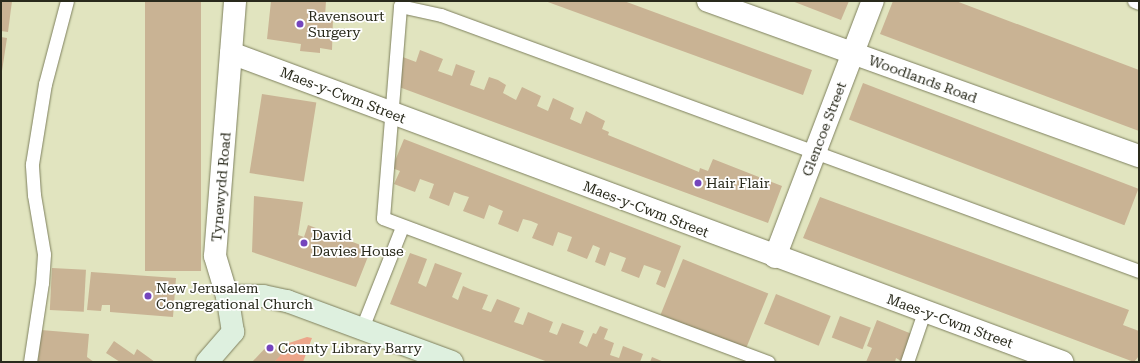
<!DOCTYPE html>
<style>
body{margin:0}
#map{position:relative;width:1140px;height:363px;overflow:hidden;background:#e1e4bf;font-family:"Roboto Serif",serif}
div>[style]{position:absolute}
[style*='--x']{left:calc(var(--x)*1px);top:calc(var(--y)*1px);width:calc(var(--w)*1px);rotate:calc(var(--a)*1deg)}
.green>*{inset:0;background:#eca58a}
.building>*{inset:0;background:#c9b394;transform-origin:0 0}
.roads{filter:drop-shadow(0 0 1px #7e805e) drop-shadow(0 0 1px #7e805e)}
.service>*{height:13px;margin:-6.5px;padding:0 6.5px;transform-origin:6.5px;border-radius:6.5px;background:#fff}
.minor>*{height:22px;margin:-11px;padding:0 11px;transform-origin:11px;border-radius:11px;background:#fff}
.tertiary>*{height:22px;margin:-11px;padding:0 11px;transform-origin:11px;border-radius:11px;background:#fff}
.secondary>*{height:22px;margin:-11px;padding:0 11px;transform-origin:11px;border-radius:11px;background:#def0df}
.dots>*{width:11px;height:11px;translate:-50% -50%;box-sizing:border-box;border:2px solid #fff;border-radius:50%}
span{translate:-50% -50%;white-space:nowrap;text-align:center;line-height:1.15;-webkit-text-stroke:3.5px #fff;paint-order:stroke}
.poi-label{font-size:14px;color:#292a1c}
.left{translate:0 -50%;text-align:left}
.street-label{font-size:14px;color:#292a1c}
.frame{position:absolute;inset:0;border:2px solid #292a1c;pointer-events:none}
</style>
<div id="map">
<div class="green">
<div style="clip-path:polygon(307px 337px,312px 338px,303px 362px,274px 362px,289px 343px)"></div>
</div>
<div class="building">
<div style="clip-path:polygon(1px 1px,12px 1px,8px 32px,1px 31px)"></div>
<div style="left:145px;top:1px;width:56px;height:270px"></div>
<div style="clip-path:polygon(271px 1px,326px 1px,325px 17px,333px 18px,332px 50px,320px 48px,320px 53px,300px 51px,301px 44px,267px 39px)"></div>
<div style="clip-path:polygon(545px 1px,624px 1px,812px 70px,803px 95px)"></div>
<div style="clip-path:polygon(792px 1px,849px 1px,841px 20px)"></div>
<div style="clip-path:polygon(893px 1px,956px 1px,1139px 70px,1139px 131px,880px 34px)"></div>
<div style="clip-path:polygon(1px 37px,7px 38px,2px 71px,1px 71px)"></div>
<div style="clip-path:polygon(420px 50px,443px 59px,438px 71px,452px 76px,456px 64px,464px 67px,475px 71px,470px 85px,484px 90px,489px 77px,498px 80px,506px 85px,503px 93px,516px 100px,522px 87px,541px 96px,537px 106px,548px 111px,553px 98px,574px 108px,570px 119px,581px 124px,586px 111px,605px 121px,602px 129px,609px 132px,608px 135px,699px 172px,700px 168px,708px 171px,713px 159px,782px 186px,768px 223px,399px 87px,400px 56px,416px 62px)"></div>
<div style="left:863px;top:83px;width:295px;height:39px;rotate:21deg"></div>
<div style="left:262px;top:94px;width:55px;height:80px;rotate:9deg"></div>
<div style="clip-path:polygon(404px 139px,681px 246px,665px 288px,656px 284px,661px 271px,644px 265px,639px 278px,621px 271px,626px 258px,610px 252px,605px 266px,595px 262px,600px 248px,593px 245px,587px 259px,567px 251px,572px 237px,558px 232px,553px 246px,532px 238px,538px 224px,531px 221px,523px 219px,518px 232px,498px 224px,503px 211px,489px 205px,484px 219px,463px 211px,469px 197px,462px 195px,454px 192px,449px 206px,429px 198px,434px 184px,420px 179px,415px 192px,394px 184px,400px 171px,392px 168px)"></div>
<div style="clip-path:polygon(254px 196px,303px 202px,298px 235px,304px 237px,308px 225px,371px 249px,356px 287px,252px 252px)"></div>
<div style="clip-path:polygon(820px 197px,1129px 310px,1123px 325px,1139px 331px,1139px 356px,1134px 362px,803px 238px)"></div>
<div style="clip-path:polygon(410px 253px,427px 259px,418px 283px,426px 287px,435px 263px,462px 273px,452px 297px,458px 300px,463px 286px,472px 290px,488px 295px,482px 309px,491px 312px,497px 299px,520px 308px,514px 322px,523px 325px,528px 312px,553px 322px,549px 332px,557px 335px,562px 323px,584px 331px,579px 343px,587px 347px,593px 333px,596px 334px,600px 326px,608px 329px,604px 339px,614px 343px,610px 355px,619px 358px,623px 346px,643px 354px,640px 362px,548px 362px,390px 304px)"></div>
<div style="left:683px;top:259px;width:92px;height:60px;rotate:22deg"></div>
<div style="left:52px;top:268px;width:34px;height:42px;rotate:3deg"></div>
<div style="clip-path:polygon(91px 272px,176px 278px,173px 317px,110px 312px,110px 305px,102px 305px,101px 311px,87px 310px)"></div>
<div style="left:776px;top:294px;width:59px;height:32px;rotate:22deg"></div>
<div style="left:840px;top:316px;width:33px;height:23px;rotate:21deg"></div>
<div style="clip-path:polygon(877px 320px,912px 334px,901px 361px,896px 358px,895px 362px,866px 362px,872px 348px,867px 346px)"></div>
<div style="clip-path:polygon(41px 330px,89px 334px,87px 357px,94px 362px,38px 362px)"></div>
<div style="clip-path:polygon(114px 341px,134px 355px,137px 349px,155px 362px,120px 362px,106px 353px)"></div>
<div style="clip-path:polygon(270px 343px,281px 355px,274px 362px,252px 362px)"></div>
<div style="clip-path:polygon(652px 357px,664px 362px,650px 362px)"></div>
</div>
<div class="roads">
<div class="service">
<div style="--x:1134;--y:1;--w:5;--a:22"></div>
<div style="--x:362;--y:328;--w:109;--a:-68.4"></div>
<div style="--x:30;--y:362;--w:80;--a:-81.4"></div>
<div style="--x:42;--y:283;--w:29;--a:-86"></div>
<div style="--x:44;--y:254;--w:60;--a:-99.6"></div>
<div style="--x:34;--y:195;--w:31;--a:-94"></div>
<div style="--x:32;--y:164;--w:81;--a:-80.8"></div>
<div style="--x:45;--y:84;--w:86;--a:-75.2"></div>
<div style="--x:768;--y:362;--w:411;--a:-159.5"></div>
<div style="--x:383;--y:218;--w:213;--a:-85.4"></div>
<div style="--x:400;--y:6;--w:42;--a:12.4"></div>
<div style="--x:441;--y:15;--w:743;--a:20.14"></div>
<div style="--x:907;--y:362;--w:53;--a:-71.2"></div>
</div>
<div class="minor">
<div style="--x:708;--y:1;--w:458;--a:19.8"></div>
<div style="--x:231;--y:53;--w:887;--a:20.4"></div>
<div style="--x:775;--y:257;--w:274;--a:-69.1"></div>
</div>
<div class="tertiary">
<div style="--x:227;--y:296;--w:42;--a:-106.7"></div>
<div style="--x:215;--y:256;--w:256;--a:-85.5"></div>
</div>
<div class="secondary">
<div style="--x:207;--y:362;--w:40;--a:-49"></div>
<div style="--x:233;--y:332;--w:36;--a:-99"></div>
<div style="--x:227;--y:296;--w:36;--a:0"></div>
<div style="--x:263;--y:296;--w:25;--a:12"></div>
<div style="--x:287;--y:301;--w:176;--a:20.3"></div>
</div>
</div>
<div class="dots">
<div style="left:300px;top:24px;background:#7545bd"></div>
<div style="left:698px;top:183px;background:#7545bd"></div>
<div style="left:304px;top:243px;background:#7545bd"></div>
<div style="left:148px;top:296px;background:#7545bd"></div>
<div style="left:270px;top:348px;background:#7545bd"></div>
</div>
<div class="poi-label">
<span class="left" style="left:308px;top:24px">Ravensourt<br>Surgery</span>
<span class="left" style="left:706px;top:183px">Hair Flair</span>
<span class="left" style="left:312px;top:243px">David<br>Davies House</span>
<span class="left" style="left:156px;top:296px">New Jerusalem<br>Congregational Church</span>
<span class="left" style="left:278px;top:348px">County Library Barry</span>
</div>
<div class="street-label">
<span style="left:923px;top:79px;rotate:20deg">Woodlands Road</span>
<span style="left:343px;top:95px;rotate:21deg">Maes-y-Cwm Street</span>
<span style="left:824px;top:129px;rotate:-69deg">Glencoe Street</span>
<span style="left:221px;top:187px;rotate:-85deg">Tynewydd Road</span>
<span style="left:646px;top:209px;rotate:21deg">Maes-y-Cwm Street</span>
<span style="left:950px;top:321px;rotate:20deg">Maes-y-Cwm Street</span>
</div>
<div class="frame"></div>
</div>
